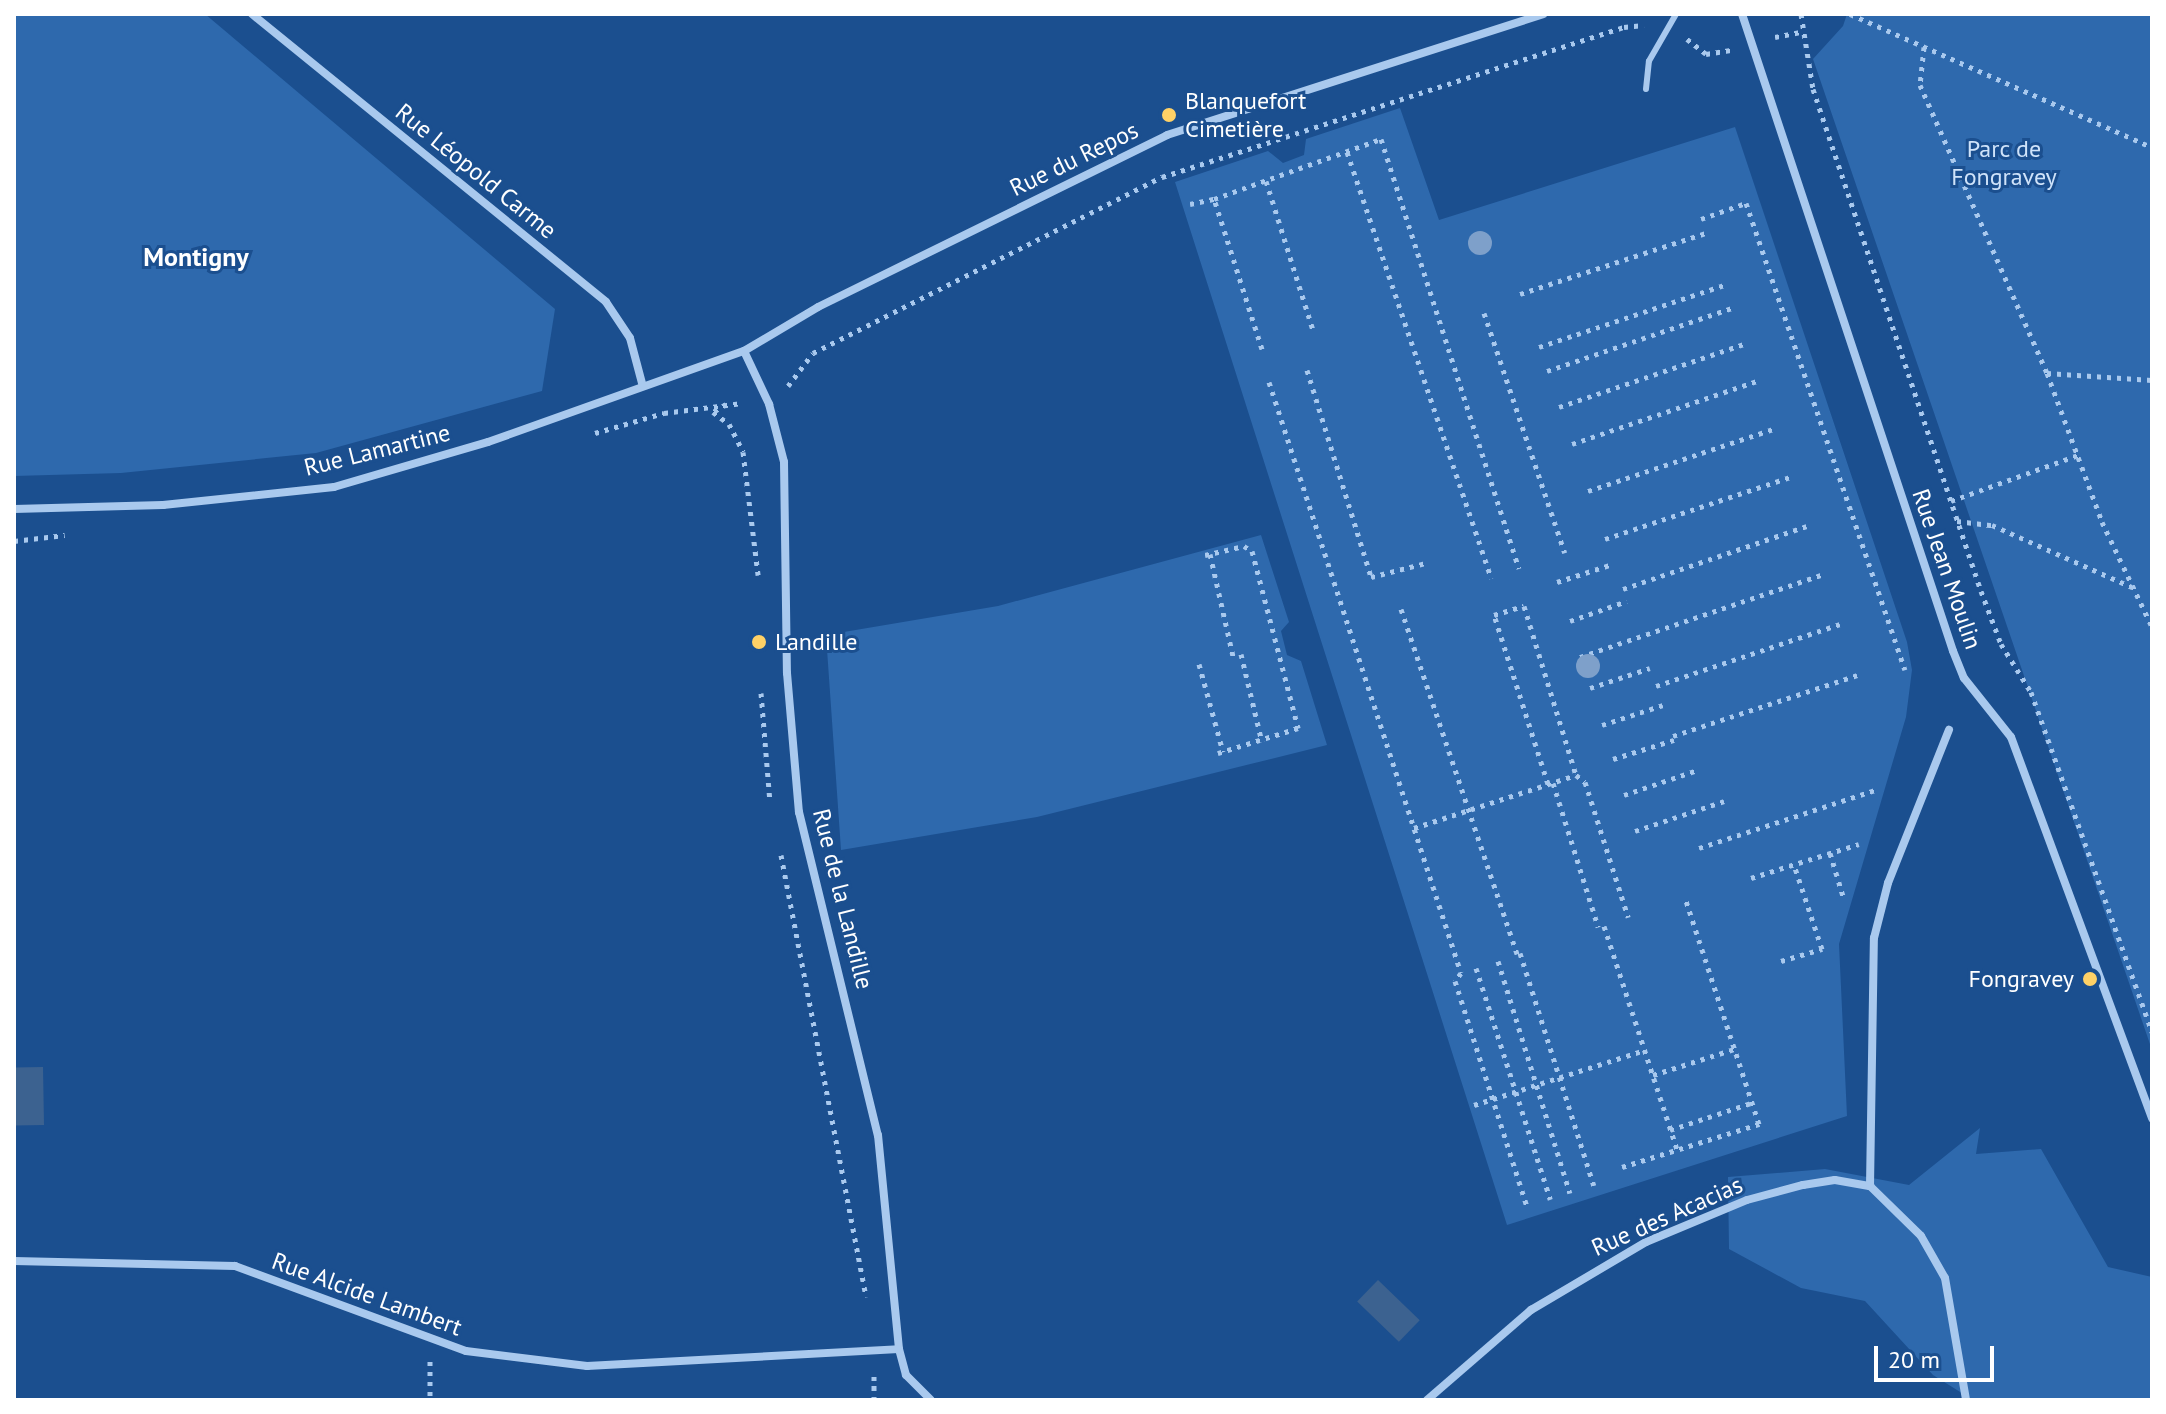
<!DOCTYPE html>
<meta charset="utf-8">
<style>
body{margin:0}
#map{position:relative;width:2166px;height:1414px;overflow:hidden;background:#1b4f8f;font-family:"PT Sans",sans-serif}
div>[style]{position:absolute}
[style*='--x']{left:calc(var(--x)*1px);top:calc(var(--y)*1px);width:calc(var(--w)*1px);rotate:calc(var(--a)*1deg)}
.green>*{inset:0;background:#2e69ad}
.water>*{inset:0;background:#3c6290;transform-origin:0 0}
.path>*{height:5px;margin-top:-2.5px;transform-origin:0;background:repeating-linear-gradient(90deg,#a9c9ee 0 4px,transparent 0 10px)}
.service>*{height:6px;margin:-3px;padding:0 3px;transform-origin:3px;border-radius:3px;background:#a9c9ee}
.minor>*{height:8px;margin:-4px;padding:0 4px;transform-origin:4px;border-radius:4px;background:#a9c9ee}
.trees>*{width:24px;height:24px;margin:-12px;border-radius:50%;background:#7ea0ca}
.dots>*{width:22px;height:22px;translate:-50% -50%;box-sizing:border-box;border:4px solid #1b4f8f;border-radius:50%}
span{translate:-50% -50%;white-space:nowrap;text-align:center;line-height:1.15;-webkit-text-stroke:6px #1b4f8f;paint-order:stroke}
.poi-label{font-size:24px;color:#fff}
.left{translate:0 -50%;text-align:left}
.right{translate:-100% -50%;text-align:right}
.park-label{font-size:24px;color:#cfe3fa}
.street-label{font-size:24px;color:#fff}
.neighbourhood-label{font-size:26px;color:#fff;font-weight:700}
.frame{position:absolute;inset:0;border:16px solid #fff;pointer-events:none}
.scale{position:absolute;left:1874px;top:1346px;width:120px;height:36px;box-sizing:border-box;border:4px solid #fff;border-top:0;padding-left:10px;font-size:24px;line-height:28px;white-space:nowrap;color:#fff;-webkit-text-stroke:6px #1b4f8f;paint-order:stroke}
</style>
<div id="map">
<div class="green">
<div style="clip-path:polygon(14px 14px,205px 14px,555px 309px,542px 391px,316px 453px,121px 473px,14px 476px)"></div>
<div style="clip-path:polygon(1847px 14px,2152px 14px,2152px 1050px,1813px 59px,1843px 26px)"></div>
<div style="clip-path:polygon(1400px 108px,1439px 220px,1735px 127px,1907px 642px,1912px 670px,1906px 717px,1839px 944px,1847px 1116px,1507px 1225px,1175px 182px,1268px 151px,1283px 163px,1304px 155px,1306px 139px)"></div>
<div style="clip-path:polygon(1261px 535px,1289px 622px,1281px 631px,1287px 655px,1301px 661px,1327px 745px,1037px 817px,841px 850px,826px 635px,998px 606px)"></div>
<div style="clip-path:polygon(1980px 1128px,1976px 1154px,2041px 1149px,2108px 1267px,2152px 1277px,2152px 1400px,1973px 1400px,1933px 1375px,1865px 1301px,1801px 1288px,1729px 1249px,1728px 1177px,1825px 1169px,1909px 1185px)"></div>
</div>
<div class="water">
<div style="left:43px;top:1067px;width:58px;height:29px;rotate:89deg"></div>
<div style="left:1378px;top:1280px;width:58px;height:30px;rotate:44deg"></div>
</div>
<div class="path">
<div style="--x:1801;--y:14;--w:76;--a:80.9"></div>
<div style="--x:1813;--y:89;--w:529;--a:71.5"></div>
<div style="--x:1981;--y:591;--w:57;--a:69.3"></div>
<div style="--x:2001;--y:644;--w:57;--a:58"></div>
<div style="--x:2031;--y:692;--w:361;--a:70.4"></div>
<div style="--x:1850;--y:14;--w:330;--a:23.8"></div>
<div style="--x:1775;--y:37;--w:26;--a:-11"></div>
<div style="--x:1687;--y:39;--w:24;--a:38"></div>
<div style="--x:1706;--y:54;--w:25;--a:-9"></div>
<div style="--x:1924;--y:47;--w:38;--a:96"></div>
<div style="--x:1920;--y:85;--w:315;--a:66.2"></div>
<div style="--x:2047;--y:373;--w:159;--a:69.7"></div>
<div style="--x:2102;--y:522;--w:116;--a:64.5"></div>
<div style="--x:1347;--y:152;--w:450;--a:71.3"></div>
<div style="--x:1266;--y:181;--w:156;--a:72.5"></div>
<div style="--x:1190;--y:204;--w:25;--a:-12"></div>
<div style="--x:1701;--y:219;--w:48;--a:-19.6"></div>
<div style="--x:1746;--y:203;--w:493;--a:71.2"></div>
<div style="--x:1520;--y:294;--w:196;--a:-18.2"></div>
<div style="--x:1484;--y:313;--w:253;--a:71.4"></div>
<div style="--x:1539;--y:347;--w:195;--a:-18.5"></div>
<div style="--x:1262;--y:349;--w:157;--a:-107.7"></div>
<div style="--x:1214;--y:199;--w:177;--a:-19.8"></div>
<div style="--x:1381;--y:139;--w:451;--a:72.2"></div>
<div style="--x:1307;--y:370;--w:217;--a:72.8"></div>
<div style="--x:1371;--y:577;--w:57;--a:-14.3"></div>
<div style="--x:1547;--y:371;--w:195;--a:-18.8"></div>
<div style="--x:2047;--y:373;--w:105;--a:3.8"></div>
<div style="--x:1269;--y:382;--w:621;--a:72"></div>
<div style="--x:1461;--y:973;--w:10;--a:127"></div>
<div style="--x:1455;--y:981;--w:237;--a:72.3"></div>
<div style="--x:788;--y:386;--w:41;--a:-52.9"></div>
<div style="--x:813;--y:353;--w:391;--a:-26.8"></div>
<div style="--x:1162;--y:177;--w:486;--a:-18"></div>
<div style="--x:1624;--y:27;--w:20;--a:-6"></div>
<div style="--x:726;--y:404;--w:15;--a:148"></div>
<div style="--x:713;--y:412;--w:20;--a:37"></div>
<div style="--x:729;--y:424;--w:31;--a:63"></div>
<div style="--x:743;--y:452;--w:124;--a:83"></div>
<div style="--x:1559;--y:407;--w:195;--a:-18.8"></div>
<div style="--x:595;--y:433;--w:72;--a:-16.2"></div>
<div style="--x:664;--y:413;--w:79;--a:-7.3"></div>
<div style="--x:1572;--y:444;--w:195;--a:-18.8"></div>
<div style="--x:1588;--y:491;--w:195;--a:-18.5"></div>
<div style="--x:1951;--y:501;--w:135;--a:-19.9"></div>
<div style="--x:1957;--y:521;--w:35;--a:7"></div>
<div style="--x:1992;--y:525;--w:153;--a:23.9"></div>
<div style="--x:1605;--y:539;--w:195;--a:-18.5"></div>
<div style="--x:14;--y:541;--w:51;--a:-6.7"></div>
<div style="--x:1210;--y:554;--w:105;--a:77.3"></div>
<div style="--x:1205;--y:555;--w:40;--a:-13"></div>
<div style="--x:1244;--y:546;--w:9;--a:32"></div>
<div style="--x:1252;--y:551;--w:183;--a:75.4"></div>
<div style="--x:1298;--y:728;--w:84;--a:162.6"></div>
<div style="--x:1557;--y:582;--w:59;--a:-17.8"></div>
<div style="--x:1623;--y:589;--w:194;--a:-18.9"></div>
<div style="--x:1401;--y:609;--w:364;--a:71.4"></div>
<div style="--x:1570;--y:621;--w:60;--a:-19.3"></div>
<div style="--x:1241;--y:654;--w:90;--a:76.6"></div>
<div style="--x:1580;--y:657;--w:258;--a:-18.8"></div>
<div style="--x:1199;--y:664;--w:91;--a:74.7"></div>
<div style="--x:1656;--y:686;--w:194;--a:-18.6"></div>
<div style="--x:1590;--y:688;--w:63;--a:-18.4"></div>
<div style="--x:761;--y:693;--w:109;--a:85.3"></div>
<div style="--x:1602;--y:725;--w:64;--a:-18.2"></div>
<div style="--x:1673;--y:736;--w:194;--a:-18.3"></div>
<div style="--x:1613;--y:759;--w:64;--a:-17.3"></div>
<div style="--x:1553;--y:783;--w:151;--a:72.6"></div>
<div style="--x:1548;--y:784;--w:177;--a:-107.7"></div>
<div style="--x:1494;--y:615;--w:31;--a:-17"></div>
<div style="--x:1524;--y:606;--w:177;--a:72.9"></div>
<div style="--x:1576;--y:775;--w:11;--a:38"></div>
<div style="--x:1585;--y:782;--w:142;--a:72.3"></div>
<div style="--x:1624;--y:795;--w:75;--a:-18.7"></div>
<div style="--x:1414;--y:828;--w:170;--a:-18.1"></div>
<div style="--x:1635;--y:831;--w:94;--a:-18.6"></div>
<div style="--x:1699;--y:848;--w:185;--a:-18.2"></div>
<div style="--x:1830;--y:853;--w:45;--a:73.2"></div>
<div style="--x:781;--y:855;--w:450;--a:79.1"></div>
<div style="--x:1751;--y:878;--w:113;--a:-17.5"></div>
<div style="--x:1604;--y:926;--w:236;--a:71.9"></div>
<div style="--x:1520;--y:953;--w:244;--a:72.4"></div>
<div style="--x:1498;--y:961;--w:243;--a:72.8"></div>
<div style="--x:1781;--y:961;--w:43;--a:-16.3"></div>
<div style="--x:1822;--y:949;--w:89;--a:-108.4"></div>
<div style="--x:1476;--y:968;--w:243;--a:72.2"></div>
<div style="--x:1653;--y:1075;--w:85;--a:-17.8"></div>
<div style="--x:1474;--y:1105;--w:180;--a:-17.8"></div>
<div style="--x:1670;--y:1130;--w:85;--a:-18.4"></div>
<div style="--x:1622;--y:1167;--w:144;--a:-17.4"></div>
<div style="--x:1759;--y:1124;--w:236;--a:-108.1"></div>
<div style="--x:430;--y:1361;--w:39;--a:90"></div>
<div style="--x:874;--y:1400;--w:26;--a:-90"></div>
</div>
<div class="service">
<div style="--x:1646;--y:89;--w:28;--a:-84"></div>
<div style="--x:1649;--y:61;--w:54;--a:-60.1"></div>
</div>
<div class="minor">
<div style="--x:252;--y:14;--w:456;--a:39.1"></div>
<div style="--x:606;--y:302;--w:43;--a:56.3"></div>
<div style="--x:630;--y:338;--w:47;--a:75.1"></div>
<div style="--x:1742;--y:14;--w:671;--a:71.67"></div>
<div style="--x:1953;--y:651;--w:29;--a:68"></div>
<div style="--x:1964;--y:678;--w:75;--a:51.5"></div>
<div style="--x:2011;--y:737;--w:407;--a:69.7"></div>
<div style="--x:744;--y:351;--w:59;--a:64.7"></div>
<div style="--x:769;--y:404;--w:60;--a:75.5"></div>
<div style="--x:784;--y:462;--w:211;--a:89.2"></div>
<div style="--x:787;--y:673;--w:140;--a:85.1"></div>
<div style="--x:799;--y:812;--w:333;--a:76.3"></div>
<div style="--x:878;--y:1135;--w:215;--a:84.4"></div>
<div style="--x:899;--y:1349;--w:27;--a:75"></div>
<div style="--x:906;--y:1375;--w:35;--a:45"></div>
<div style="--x:14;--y:509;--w:149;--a:-1.5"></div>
<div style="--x:163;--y:505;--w:172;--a:-6"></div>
<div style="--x:334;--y:487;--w:160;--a:-16.3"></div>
<div style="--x:488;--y:442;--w:272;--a:-19.6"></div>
<div style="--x:744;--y:351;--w:86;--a:-30.7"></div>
<div style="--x:818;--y:307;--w:389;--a:-26.2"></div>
<div style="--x:1167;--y:135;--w:395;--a:-17.8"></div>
<div style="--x:1870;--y:1186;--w:71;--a:44.4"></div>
<div style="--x:1921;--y:1236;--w:48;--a:60.3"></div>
<div style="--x:1945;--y:1278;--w:124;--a:80.2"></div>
<div style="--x:14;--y:1261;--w:221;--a:1.3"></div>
<div style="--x:235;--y:1266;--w:246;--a:20.2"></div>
<div style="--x:466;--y:1351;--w:122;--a:7.1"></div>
<div style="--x:587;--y:1366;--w:312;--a:-3.1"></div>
<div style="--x:1427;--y:1400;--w:138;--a:-40.9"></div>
<div style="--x:1531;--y:1310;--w:134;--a:-30.6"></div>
<div style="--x:1646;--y:1242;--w:109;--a:-22.6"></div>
<div style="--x:1747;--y:1200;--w:58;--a:-15"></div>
<div style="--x:1803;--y:1185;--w:32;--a:-9"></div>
<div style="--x:1835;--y:1180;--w:36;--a:10"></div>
<div style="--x:1870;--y:1186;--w:248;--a:-89.1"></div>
<div style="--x:1874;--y:938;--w:57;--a:-75.7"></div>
<div style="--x:1888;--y:883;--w:165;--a:-68.3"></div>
</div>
<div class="trees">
<div style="left:1480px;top:243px"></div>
<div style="left:1588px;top:666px"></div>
</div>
<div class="dots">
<div style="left:1169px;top:115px;background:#ffd166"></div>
<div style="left:759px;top:642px;background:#ffd166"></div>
<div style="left:2090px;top:979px;background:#ffd166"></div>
</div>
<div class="poi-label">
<span class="left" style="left:1185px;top:115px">Blanquefort<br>Cimetière</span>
<span class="left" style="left:775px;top:642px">Landille</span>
<span class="right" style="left:2074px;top:979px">Fongravey</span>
</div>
<div class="park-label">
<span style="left:2004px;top:163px">Parc de<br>Fongravey</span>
</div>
<div class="street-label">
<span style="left:1074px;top:159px;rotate:-26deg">Rue du Repos</span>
<span style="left:476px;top:171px;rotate:39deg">Rue Léopold Carme</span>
<span style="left:377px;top:450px;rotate:-14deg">Rue Lamartine</span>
<span style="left:1947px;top:569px;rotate:71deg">Rue Jean Moulin</span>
<span style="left:843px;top:899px;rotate:76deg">Rue de la Landille</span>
<span style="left:1667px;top:1216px;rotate:-24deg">Rue des Acacias</span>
<span style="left:367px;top:1294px;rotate:20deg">Rue Alcide Lambert</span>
</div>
<div class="neighbourhood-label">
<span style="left:196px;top:257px">Montigny</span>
</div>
<div class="frame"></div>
<div class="scale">20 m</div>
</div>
